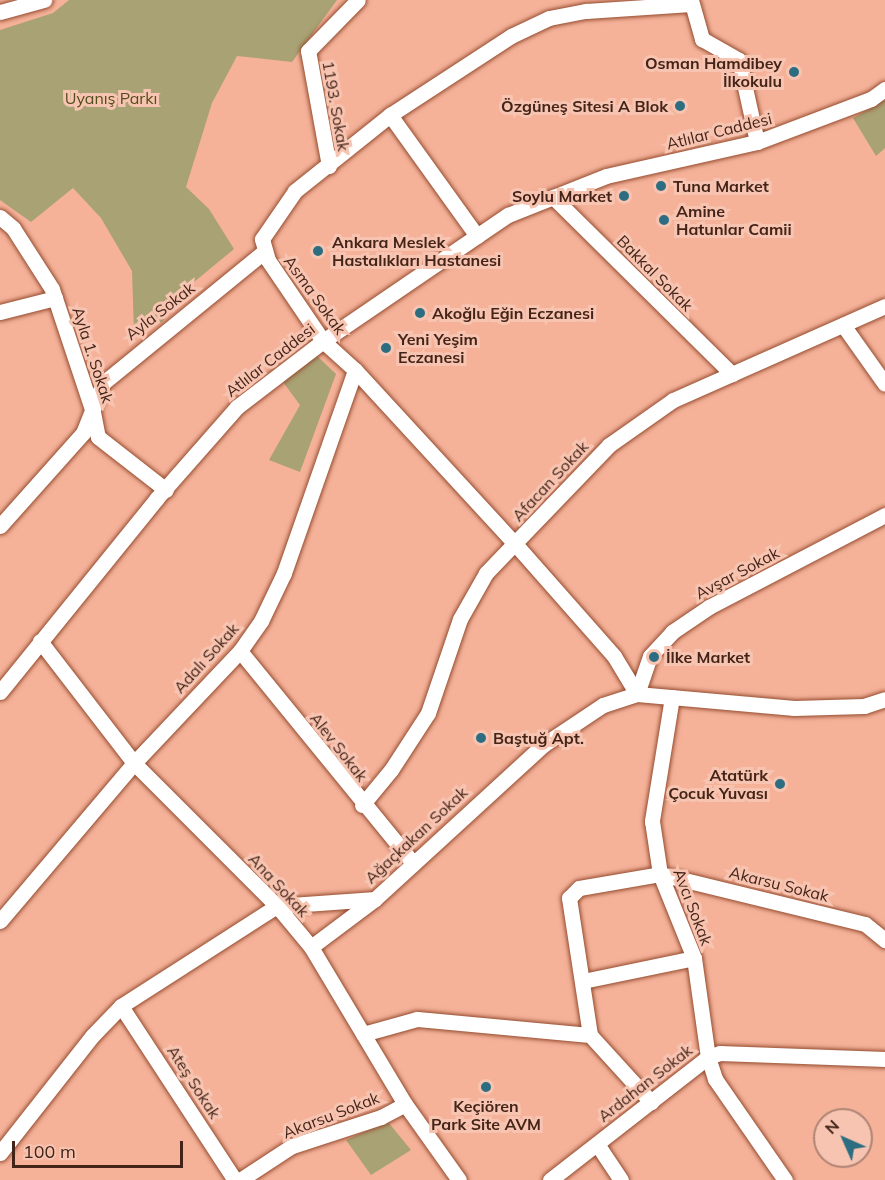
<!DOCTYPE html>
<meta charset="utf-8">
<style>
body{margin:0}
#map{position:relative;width:885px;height:1180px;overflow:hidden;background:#f5b299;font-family:Mulish,sans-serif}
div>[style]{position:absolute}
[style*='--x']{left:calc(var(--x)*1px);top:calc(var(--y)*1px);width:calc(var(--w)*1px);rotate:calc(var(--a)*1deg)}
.green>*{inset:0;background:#a8a274}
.roads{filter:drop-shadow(0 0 2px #954c2f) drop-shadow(0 0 2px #954c2f)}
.minor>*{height:15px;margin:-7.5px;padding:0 7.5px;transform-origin:7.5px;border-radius:7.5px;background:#fff}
.dots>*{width:16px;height:16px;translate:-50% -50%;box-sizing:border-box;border:3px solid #f7c4b1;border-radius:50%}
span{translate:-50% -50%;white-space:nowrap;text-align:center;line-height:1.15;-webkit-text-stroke:6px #f7c4b1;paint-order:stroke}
.poi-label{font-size:16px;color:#442418;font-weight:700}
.right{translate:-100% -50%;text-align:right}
.left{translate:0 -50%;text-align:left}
.park-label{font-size:16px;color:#534c1b}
.street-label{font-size:16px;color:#442418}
.north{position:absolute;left:813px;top:1108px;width:60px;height:60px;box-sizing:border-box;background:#f7c4b1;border:2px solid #af8474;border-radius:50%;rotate:315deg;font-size:16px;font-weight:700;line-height:24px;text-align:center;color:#442418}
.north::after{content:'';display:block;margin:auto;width:21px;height:27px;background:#2d6d81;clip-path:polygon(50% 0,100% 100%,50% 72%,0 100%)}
.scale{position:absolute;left:12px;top:1141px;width:171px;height:27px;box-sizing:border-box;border:3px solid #442418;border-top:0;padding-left:8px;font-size:18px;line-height:21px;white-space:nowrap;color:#442418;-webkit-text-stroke:4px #f7c4b1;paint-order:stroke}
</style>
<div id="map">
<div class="green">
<div style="clip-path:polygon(69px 0,337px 0,292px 62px,237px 56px,212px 103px,186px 187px,209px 209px,234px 249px,194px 282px,162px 322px,134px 333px,132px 271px,101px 218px,73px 188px,31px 222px,0 200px,0 30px,53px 13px)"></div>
<div style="clip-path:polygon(885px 100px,885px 148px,876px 156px,853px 118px)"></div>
<div style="clip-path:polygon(316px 355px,336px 374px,300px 472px,269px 460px,300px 405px,283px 382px)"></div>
<div style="clip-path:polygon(388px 1122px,411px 1150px,371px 1175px,346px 1140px)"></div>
</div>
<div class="roads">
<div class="minor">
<div style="--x:691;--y:0;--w:41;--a:74.2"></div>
<div style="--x:702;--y:39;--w:43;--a:29.6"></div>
<div style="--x:739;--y:60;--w:84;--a:77.6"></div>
<div style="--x:0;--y:12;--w:46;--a:-15.3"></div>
<div style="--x:390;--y:115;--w:149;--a:54.3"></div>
<div style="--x:329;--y:166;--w:117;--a:-100.3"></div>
<div style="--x:308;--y:51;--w:71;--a:-45.6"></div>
<div style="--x:553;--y:197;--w:252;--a:44.7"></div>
<div style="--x:0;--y:217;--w:17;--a:40"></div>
<div style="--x:13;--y:228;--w:72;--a:57.4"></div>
<div style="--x:52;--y:289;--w:130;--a:71.6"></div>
<div style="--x:93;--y:412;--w:25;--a:79"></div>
<div style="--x:98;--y:437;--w:86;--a:37.9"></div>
<div style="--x:0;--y:312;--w:57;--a:-14.3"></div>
<div style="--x:843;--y:325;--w:72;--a:54.6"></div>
<div style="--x:0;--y:526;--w:125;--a:-48.3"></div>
<div style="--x:83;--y:433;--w:54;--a:-68.2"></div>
<div style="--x:103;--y:383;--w:209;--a:-39.2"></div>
<div style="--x:40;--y:641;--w:154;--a:52.4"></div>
<div style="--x:134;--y:763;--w:202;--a:45"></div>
<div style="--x:277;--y:906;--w:53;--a:50.3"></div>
<div style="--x:311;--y:947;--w:183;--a:59.1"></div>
<div style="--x:405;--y:1104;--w:93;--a:54.6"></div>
<div style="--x:240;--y:651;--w:274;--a:50.8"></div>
<div style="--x:0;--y:692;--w:250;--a:-51"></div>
<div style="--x:157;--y:498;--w:121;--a:-48.7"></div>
<div style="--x:237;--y:407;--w:108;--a:-37.5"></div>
<div style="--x:323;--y:341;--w:224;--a:-34.3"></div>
<div style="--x:508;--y:215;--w:105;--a:-21.7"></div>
<div style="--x:606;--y:176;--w:155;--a:-12.7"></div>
<div style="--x:757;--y:142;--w:122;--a:-20.7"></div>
<div style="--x:871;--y:99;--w:17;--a:-36"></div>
<div style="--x:637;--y:694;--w:44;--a:-121.2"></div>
<div style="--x:614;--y:656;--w:148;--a:-131.4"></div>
<div style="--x:516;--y:545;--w:238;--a:-132.6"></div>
<div style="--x:355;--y:370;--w:43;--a:-137.8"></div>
<div style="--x:323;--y:341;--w:98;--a:-124.2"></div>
<div style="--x:268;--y:260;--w:22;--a:-106"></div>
<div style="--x:262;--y:239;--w:58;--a:-55.5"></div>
<div style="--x:295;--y:191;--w:122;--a:-38.7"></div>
<div style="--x:390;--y:115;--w:145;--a:-33.1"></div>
<div style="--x:511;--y:36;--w:42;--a:-25.3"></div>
<div style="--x:549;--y:18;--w:38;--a:-11"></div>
<div style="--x:586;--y:11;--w:105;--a:-3.8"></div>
<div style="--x:637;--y:694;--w:40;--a:-71.1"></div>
<div style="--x:650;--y:656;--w:33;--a:-47"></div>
<div style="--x:672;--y:632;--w:45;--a:-34"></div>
<div style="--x:709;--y:607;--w:199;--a:-27.6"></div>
<div style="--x:672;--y:697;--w:126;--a:99.2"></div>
<div style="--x:652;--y:821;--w:54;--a:81.4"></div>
<div style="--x:660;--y:874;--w:91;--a:68"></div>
<div style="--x:694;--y:958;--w:100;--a:82"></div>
<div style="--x:708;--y:1057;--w:23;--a:72"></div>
<div style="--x:715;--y:1079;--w:123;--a:55.3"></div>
<div style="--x:362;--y:805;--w:45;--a:-50.4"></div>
<div style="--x:391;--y:770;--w:68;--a:-57"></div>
<div style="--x:428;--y:713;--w:99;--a:-71.2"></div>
<div style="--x:460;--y:619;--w:53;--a:-60.5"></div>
<div style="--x:486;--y:573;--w:178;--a:-46.1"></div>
<div style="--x:609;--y:445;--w:78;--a:-35.1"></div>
<div style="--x:673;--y:400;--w:232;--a:-23.9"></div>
<div style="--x:0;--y:921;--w:207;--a:-49.7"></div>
<div style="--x:134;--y:763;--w:154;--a:-46.6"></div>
<div style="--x:240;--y:651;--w:37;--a:-55"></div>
<div style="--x:261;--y:621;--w:53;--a:-64.4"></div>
<div style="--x:284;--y:573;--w:215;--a:-70.7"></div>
<div style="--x:311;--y:947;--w:80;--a:-36.9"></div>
<div style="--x:583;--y:981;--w:113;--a:-11.7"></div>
<div style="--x:121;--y:1006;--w:208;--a:56.8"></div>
<div style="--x:363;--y:1034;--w:56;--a:-15.5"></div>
<div style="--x:417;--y:1019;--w:174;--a:5.3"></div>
<div style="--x:590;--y:1035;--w:139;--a:-98.7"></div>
<div style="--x:569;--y:898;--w:14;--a:-45"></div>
<div style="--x:579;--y:888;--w:82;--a:-9.8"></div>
<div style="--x:660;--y:874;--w:211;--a:13.7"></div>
<div style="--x:865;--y:924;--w:26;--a:39"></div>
<div style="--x:590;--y:1035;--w:91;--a:47.7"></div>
<div style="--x:597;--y:1144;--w:43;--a:56.3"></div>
<div style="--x:0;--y:1153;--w:150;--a:-51.8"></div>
<div style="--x:93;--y:1035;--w:40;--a:-46"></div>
<div style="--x:121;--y:1006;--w:185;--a:-32.7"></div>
<div style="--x:277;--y:906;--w:98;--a:-4.1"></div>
<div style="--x:375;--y:899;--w:228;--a:-42.5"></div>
<div style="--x:543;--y:745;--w:72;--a:-33.7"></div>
<div style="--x:603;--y:705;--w:36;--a:-18"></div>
<div style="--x:637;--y:694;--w:158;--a:5.1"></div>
<div style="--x:794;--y:708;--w:70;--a:-1.6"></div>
<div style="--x:864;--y:706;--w:22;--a:-18"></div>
<div style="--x:240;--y:1180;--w:62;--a:-33.2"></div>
<div style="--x:292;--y:1146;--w:94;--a:-18"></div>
<div style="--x:381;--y:1117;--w:27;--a:-28"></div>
<div style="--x:550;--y:1180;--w:200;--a:-37.9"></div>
<div style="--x:708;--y:1057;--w:13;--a:-18"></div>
<div style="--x:720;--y:1053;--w:165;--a:2.1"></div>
</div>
</div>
<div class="dots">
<div style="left:794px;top:72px;background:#2d6d81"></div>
<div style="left:680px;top:106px;background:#2d6d81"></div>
<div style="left:661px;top:186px;background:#2d6d81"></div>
<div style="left:624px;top:196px;background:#2d6d81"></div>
<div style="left:664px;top:220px;background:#2d6d81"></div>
<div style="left:318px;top:251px;background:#2d6d81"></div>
<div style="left:420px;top:313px;background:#2d6d81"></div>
<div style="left:386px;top:348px;background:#2d6d81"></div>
<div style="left:654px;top:657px;background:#2d6d81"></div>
<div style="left:481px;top:738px;background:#2d6d81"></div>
<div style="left:780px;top:784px;background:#2d6d81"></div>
<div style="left:486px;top:1087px;background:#2d6d81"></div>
</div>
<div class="poi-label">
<span class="right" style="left:782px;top:72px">Osman Hamdibey<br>İlkokulu</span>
<span class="right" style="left:668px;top:106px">Özgüneş Sitesi A Blok</span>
<span class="left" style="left:673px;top:186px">Tuna Market</span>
<span class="right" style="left:612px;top:196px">Soylu Market</span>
<span class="left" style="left:676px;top:220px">Amine<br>Hatunlar Camii</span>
<span class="left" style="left:332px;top:251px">Ankara Meslek<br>Hastalıkları Hastanesi</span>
<span class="left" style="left:432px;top:313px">Akoğlu Eğin Eczanesi</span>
<span class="left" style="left:398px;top:348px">Yeni Yeşim<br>Eczanesi</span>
<span class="left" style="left:666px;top:657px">İlke Market</span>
<span class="left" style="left:493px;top:738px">Baştuğ Apt.</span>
<span class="right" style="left:768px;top:784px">Atatürk<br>Çocuk Yuvası</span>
<span style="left:486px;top:1115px">Keçiören<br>Park Site AVM</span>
</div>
<div class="park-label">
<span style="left:111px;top:98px">Uyanış Parkı</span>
</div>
<div class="street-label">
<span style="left:336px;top:106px;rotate:80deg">1193. Sokak</span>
<span style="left:719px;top:131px;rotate:-14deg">Atlılar Caddesi</span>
<span style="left:655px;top:273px;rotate:45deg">Bakkal Sokak</span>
<span style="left:315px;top:295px;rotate:54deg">Asma Sokak</span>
<span style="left:160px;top:311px;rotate:-38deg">Ayla Sokak</span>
<span style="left:93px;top:355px;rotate:72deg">Ayla 1. Sokak</span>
<span style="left:270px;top:360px;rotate:-38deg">Atlılar Caddesi</span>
<span style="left:550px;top:481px;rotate:-47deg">Afacan Sokak</span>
<span style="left:737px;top:573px;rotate:-28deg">Avşar Sokak</span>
<span style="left:206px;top:658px;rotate:-48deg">Adalı Sokak</span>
<span style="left:339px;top:747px;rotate:52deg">Alev Sokak</span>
<span style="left:416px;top:835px;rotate:-43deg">Ağaçkakan Sokak</span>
<span style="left:779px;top:884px;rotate:14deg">Akarsu Sokak</span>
<span style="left:279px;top:885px;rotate:47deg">Ana Sokak</span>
<span style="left:693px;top:907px;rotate:69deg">Avcı Sokak</span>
<span style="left:194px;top:1082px;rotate:57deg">Ateş Sokak</span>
<span style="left:645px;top:1083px;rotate:-38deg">Ardahan Sokak</span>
<span style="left:331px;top:1115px;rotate:-21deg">Akarsu Sokak</span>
</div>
<div class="north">N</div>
<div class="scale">100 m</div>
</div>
